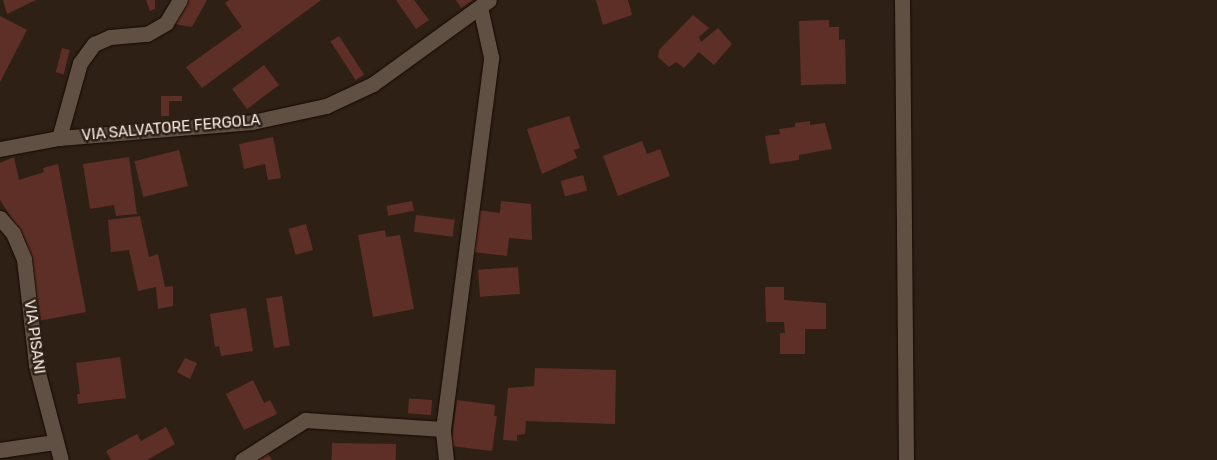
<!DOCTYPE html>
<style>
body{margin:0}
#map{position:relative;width:1217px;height:460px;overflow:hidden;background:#2f2015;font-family:Rubik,sans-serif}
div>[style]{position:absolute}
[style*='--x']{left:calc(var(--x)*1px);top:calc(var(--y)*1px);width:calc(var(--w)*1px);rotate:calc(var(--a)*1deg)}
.building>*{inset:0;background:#5e2f27;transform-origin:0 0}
.roads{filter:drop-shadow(0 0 1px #160902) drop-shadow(0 0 1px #160902)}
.minor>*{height:15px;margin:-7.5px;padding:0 7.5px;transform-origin:7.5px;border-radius:7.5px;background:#604f43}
span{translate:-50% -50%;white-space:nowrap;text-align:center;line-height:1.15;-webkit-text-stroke:5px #2f2015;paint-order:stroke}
.street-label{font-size:15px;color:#faefe8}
</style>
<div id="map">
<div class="building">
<div style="clip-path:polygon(3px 0,36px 0,7px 14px)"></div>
<div style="clip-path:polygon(146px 0,155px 0,155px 9px,150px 11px)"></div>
<div style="clip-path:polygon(188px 0,207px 0,192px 27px,175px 24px)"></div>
<div style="clip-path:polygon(229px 0,321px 0,202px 88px,186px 67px,242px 27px,225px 3px)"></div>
<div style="clip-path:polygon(396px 0,414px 0,429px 20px,416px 29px)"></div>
<div style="clip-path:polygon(456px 0,473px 0,461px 8px)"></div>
<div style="clip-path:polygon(596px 0,628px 0,632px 15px,603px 25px)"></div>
<div style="clip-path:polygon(693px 15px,709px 28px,699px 37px,701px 42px,718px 28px,732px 44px,714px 65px,699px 52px,684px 68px,676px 62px,669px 67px,658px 57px,659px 50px)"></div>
<div style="clip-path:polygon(0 16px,27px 30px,0 82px)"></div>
<div style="clip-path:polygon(829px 20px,829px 27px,839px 27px,839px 40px,845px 39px,846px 84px,801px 85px,799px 21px)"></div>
<div style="left:339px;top:36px;width:46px;height:10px;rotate:57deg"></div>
<div style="left:62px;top:48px;width:8px;height:25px;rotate:14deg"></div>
<div style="left:264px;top:65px;width:25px;height:40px;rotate:53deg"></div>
<div style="clip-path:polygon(161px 96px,182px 96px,182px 101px,169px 101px,169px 116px,161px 116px)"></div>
<div style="clip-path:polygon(569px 116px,580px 148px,574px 150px,577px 158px,542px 174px,527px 129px)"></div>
<div style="clip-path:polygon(810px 121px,810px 125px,825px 123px,832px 149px,799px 155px,799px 160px,770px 164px,765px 136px,780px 134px,779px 129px,795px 127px,795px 123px)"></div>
<div style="clip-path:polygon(273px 137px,281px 178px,268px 180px,265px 164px,244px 169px,239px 144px)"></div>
<div style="clip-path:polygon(642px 141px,647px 154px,660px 149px,670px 176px,618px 196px,603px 156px)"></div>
<div style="left:179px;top:150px;width:37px;height:46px;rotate:76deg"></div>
<div style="clip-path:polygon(14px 157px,19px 180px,44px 172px,43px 168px,58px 164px,86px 312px,38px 321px,26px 241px,0 200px,0 163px)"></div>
<div style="clip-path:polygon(129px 157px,137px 214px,116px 216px,114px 205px,90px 209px,83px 164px)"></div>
<div style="left:583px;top:175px;width:16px;height:23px;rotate:75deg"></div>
<div style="left:412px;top:201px;width:10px;height:26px;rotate:79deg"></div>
<div style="clip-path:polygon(501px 201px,531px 204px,532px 240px,509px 238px,507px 256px,473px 252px,477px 210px,500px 213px)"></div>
<div style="left:416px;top:215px;width:39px;height:17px;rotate:7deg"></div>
<div style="clip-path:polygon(140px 216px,149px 257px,158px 254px,165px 287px,173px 286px,173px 306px,158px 309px,156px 287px,138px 291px,129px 250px,111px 252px,108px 220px)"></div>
<div style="left:306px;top:224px;width:27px;height:18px;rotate:75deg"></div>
<div style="clip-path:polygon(385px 230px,386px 237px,400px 235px,414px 309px,373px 317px,358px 235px)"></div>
<div style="left:518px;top:267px;width:27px;height:40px;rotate:86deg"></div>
<div style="clip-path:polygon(765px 287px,784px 287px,784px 300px,826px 303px,826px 329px,805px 329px,805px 354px,780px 354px,780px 333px,785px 333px,784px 322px,766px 322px)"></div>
<div style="left:282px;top:296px;width:50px;height:16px;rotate:81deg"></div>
<div style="clip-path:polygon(246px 308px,253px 351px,221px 356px,219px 346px,215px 347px,210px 314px)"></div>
<div style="clip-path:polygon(120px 357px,126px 398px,78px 404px,77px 394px,80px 394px,76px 363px)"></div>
<div style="clip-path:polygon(185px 358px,197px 363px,190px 379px,177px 372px)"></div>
<div style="clip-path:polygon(535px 368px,616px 370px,615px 424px,526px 421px,525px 434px,517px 435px,517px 441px,503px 440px,508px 388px,534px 386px)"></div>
<div style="clip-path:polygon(253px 380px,264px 403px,270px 400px,277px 414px,244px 430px,226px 394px)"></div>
<div style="left:432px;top:400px;width:15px;height:23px;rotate:94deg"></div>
<div style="clip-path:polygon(457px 400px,495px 405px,494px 416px,497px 416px,492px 451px,451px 446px)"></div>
<div style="clip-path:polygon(166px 427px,175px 444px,147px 460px,111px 460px,106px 451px,137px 434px,141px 441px)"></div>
<div style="left:332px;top:443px;width:64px;height:17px;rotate:1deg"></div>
<div style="clip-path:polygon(268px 454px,272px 460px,258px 460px)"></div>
</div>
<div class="roads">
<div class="minor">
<div style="--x:902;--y:0;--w:460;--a:89.5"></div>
<div style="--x:59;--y:138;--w:78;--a:-74.4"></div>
<div style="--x:80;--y:63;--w:24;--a:-54"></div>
<div style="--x:94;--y:44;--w:17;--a:-24"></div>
<div style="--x:110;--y:37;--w:37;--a:-5"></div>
<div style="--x:147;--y:34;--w:22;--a:-30"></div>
<div style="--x:166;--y:23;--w:27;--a:-59"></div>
<div style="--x:0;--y:149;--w:60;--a:-10.6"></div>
<div style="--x:59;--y:138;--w:194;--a:-4.7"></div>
<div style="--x:252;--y:122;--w:76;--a:-12.2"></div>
<div style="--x:326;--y:106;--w:52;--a:-25.1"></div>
<div style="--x:373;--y:84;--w:143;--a:-35.9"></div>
<div style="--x:0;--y:218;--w:20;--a:49"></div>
<div style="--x:13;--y:233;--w:28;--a:67"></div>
<div style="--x:24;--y:259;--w:107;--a:83.5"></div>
<div style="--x:36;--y:365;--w:98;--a:75.3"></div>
<div style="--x:0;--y:450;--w:55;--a:-8.4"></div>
<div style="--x:242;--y:460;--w:75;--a:-32.4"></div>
<div style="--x:305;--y:420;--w:138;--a:3.7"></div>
<div style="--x:446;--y:460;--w:31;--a:-96"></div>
<div style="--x:443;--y:429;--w:375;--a:-82.6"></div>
<div style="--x:491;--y:57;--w:51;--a:-102.4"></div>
</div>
</div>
<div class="street-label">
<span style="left:171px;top:128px;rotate:-5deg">VIA SALVATORE FERGOLA</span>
<span style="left:34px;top:337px;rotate:82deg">VIA PISANI</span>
</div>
</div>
